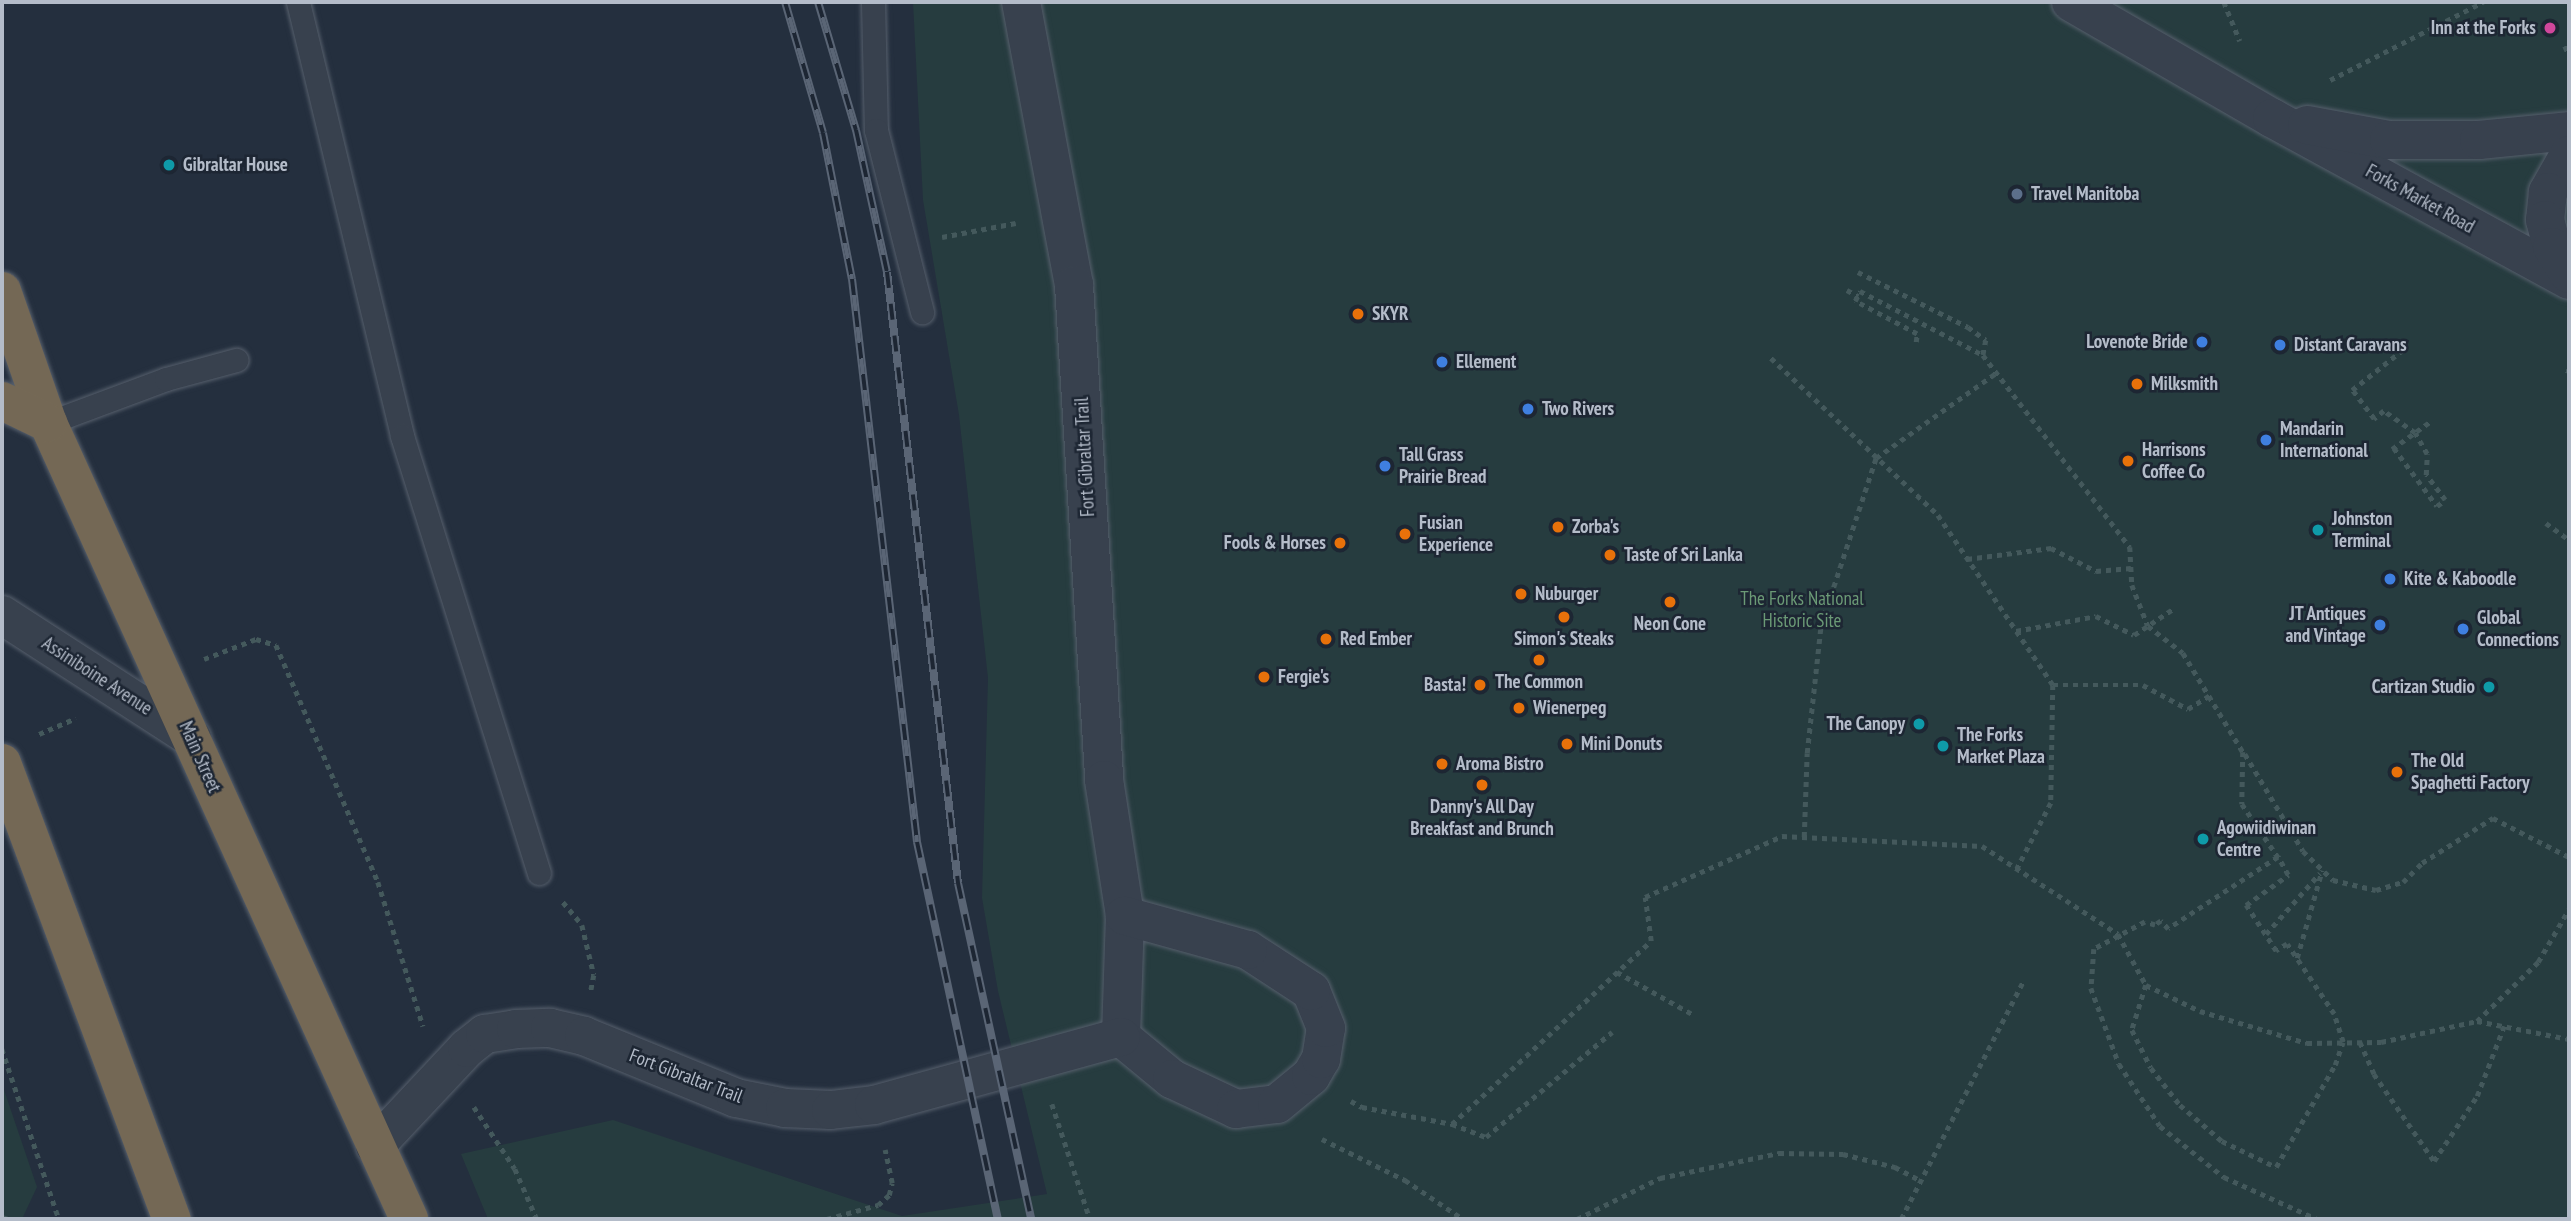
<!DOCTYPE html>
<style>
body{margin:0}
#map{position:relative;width:2571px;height:1221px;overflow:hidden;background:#242f3e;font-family:"PT Sans Narrow",sans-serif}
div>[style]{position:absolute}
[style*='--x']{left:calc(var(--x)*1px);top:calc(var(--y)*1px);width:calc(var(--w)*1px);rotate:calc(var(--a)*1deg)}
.green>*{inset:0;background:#263c3f}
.path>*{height:4.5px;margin-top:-2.25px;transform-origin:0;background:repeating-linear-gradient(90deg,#44595c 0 5px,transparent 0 10px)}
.roads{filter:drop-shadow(0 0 2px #565f6c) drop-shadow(0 0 2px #565f6c)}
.lane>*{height:23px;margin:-11.5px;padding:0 11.5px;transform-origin:11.5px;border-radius:11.5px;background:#38414e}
.street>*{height:38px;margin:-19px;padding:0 19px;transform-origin:19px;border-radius:19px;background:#38414e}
.highway>*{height:38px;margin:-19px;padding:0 19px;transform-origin:19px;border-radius:19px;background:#746855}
.rail>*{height:8px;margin-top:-4px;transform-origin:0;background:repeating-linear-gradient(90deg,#1d2633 0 16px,#5a6575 0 32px);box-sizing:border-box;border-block:2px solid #5a6575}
.dots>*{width:19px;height:19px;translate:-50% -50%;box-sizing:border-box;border:4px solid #1d2633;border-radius:50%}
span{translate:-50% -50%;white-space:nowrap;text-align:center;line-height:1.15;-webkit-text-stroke:5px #1d2633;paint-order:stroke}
.poi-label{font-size:19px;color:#b4bcc9;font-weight:700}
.right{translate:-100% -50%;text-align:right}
.left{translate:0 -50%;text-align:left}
.street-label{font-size:19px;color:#b4bcc9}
.park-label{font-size:19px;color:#6b9a76}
.frame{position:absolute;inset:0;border:4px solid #b4bcc9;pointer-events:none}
</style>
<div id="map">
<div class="green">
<div style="clip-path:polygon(913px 2px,2569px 2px,2569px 1219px,488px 1219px,461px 1154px,613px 1120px,902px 1216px,1047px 1194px,998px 991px,982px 898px,988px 678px,959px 415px,923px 200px)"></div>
<div style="clip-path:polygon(2px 1084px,37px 1187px,22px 1219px,2px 1219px)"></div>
</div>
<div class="path">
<div style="--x:2224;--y:2;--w:42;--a:67.7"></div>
<div style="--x:2565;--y:46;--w:10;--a:66"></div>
<div style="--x:2330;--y:80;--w:172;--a:-27"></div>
<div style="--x:942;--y:237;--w:75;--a:-10.7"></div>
<div style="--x:1858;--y:272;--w:123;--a:26.6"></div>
<div style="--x:1968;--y:327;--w:22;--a:36"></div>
<div style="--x:1986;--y:340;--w:15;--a:101"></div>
<div style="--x:1847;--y:290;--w:13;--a:29"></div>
<div style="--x:1916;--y:342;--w:8;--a:-83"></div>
<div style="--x:1917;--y:334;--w:70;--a:-152"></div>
<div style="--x:1855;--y:301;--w:11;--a:-63"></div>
<div style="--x:1860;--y:291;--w:139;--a:27.5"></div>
<div style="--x:1983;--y:355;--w:242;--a:52.6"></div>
<div style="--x:2130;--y:547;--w:38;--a:87"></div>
<div style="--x:2132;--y:585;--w:44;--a:68.7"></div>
<div style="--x:2148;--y:626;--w:44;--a:37.6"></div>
<div style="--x:2183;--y:653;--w:116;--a:58.8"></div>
<div style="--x:2243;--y:752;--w:52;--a:91.1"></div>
<div style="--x:2242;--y:804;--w:64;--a:55.8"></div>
<div style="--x:1771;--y:358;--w:229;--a:43.2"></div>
<div style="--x:1938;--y:515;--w:205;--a:55.9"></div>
<div style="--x:2053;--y:685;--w:118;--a:91"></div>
<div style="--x:2051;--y:803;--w:74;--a:117.3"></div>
<div style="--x:2566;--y:370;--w:3;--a:18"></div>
<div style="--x:2394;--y:448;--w:72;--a:53.4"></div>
<div style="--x:2437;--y:506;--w:10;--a:-37"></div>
<div style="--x:2445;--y:500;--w:31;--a:-127"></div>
<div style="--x:2426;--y:475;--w:21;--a:-87"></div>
<div style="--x:2427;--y:454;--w:24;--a:-120"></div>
<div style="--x:2415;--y:433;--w:38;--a:-145"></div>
<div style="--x:2384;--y:411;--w:13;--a:141"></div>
<div style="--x:2374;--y:419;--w:36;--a:-127"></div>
<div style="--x:2352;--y:390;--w:66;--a:-38.3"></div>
<div style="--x:2392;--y:449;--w:48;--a:-35.7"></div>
<div style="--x:2546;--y:523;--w:29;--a:36"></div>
<div style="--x:1967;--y:559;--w:85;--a:-7.5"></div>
<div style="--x:2051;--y:548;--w:51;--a:27.1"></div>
<div style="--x:2096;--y:571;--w:35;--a:-5"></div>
<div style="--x:2016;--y:631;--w:81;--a:-10.6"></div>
<div style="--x:2096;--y:616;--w:42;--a:26.6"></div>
<div style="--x:2134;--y:635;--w:47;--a:-33.7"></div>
<div style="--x:204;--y:659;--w:56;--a:-21"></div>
<div style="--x:256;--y:639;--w:21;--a:17"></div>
<div style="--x:276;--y:645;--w:258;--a:66.7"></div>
<div style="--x:378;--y:882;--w:151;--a:72.6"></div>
<div style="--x:2053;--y:685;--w:90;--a:0"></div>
<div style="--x:2143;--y:685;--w:51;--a:28.1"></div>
<div style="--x:2188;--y:709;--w:25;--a:-32"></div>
<div style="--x:39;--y:734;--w:40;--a:-23.4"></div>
<div style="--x:2245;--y:754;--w:113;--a:59.1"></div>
<div style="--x:2303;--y:851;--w:42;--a:44"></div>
<div style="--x:2333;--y:880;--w:44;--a:13.1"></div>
<div style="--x:2376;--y:890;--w:28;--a:-17"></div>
<div style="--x:2403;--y:882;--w:27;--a:-45"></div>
<div style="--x:2422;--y:863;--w:84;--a:-32.4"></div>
<div style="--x:2493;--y:818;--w:85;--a:27.2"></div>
<div style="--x:1804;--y:837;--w:84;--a:-88"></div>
<div style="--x:1807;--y:753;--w:129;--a:-83.8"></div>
<div style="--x:1821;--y:625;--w:176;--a:-71.8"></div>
<div style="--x:1876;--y:458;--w:147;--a:-35.3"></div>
<div style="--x:563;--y:902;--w:30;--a:50"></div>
<div style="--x:582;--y:925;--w:51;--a:76.5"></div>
<div style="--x:594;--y:975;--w:16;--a:101"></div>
<div style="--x:2266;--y:934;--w:81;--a:-48.5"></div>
<div style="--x:2297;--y:958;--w:91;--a:-74.1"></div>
<div style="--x:1617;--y:972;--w:88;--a:29.2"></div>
<div style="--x:2146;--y:985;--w:47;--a:107.3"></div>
<div style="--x:2132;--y:1030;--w:42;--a:63.4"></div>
<div style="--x:2151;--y:1068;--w:47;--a:51.9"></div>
<div style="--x:2180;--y:1105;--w:55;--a:40.6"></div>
<div style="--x:2222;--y:1141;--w:60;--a:25.7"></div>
<div style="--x:2276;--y:1167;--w:118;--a:-60"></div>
<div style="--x:2335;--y:1065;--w:24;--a:-71"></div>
<div style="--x:2343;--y:1042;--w:29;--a:-108"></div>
<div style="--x:2334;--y:1014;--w:84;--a:-123.9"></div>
<div style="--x:2287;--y:944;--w:13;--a:148"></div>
<div style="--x:2276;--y:951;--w:55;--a:-123.1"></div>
<div style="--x:2246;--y:905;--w:52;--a:-35.5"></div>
<div style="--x:2288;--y:875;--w:21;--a:-119"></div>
<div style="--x:2278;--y:857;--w:131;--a:146.8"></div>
<div style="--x:2168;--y:929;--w:11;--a:-131"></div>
<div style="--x:2161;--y:921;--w:7;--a:146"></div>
<div style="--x:2155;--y:925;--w:10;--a:-163"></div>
<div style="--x:2145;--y:922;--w:58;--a:152.1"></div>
<div style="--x:2094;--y:949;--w:39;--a:94"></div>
<div style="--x:2091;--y:988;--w:81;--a:69.8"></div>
<div style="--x:2119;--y:1064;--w:74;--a:56.5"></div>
<div style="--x:2160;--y:1126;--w:82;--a:38.6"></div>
<div style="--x:2224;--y:1177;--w:102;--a:24.3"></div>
<div style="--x:2477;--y:1021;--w:85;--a:-44"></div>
<div style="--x:2538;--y:962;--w:61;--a:-59.7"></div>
<div style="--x:2360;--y:1042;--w:35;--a:66"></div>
<div style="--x:2374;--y:1074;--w:106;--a:55.4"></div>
<div style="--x:2434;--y:1161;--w:78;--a:-56.5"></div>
<div style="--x:2477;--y:1096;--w:75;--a:-68.9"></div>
<div style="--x:2;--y:1049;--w:179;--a:71.5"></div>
<div style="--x:1351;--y:1101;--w:13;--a:29"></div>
<div style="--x:1362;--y:1107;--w:92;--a:10.7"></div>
<div style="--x:1452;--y:1124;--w:270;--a:-42.6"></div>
<div style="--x:1651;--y:941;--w:44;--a:-97.8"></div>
<div style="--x:1645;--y:897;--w:150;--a:-24"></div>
<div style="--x:1782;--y:836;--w:200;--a:2.9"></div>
<div style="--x:1982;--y:846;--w:162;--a:32.9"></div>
<div style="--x:2118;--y:934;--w:58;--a:61.2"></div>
<div style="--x:2146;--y:985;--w:60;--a:25.7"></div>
<div style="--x:2200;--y:1011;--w:112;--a:16.7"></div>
<div style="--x:2307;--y:1043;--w:74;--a:-0.8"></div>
<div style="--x:2381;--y:1042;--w:98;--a:-12.3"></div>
<div style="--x:2477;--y:1021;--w:94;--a:11.1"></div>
<div style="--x:1052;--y:1104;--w:121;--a:71.7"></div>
<div style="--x:474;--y:1107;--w:74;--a:56.5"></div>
<div style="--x:515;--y:1169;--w:55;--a:66.3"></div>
<div style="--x:1452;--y:1124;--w:36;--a:21"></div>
<div style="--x:1486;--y:1137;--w:164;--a:-39.8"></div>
<div style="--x:1322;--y:1139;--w:93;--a:26.3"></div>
<div style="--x:1405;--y:1180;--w:70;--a:33.9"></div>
<div style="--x:2;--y:1217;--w:6;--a:18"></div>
<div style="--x:827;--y:1219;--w:53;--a:-15.4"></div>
<div style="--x:878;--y:1205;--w:15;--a:-42"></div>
<div style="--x:889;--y:1195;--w:12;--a:-76"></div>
<div style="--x:892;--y:1183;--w:34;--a:-102"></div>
<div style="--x:1577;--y:1219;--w:93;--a:-26.3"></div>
<div style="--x:1660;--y:1178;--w:122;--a:-11.9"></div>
<div style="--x:1779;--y:1153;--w:64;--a:0.9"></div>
<div style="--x:1843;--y:1154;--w:54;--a:14"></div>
<div style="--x:1895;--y:1167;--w:30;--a:28"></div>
<div style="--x:1901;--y:1219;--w:267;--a:-62.8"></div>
</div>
<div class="roads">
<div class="lane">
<div style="--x:298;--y:2;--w:446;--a:76.5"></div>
<div style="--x:402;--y:436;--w:458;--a:72.6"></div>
<div style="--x:873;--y:2;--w:128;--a:88.7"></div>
<div style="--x:876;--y:130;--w:188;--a:75.8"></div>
<div style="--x:48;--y:423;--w:126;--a:-20.4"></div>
<div style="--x:166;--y:379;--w:73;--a:-15.2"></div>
</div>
<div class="street">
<div style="--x:1021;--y:2;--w:288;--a:79.4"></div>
<div style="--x:1074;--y:285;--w:496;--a:86.5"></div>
<div style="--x:1104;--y:780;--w:138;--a:81.2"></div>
<div style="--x:1125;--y:916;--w:121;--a:91.9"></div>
<div style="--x:1121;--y:1037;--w:66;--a:39.5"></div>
<div style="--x:1172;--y:1079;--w:71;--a:25.1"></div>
<div style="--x:1236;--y:1109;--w:41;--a:-7"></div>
<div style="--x:1277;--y:1104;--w:44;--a:-39.5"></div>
<div style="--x:1311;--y:1076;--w:20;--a:-60"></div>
<div style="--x:1321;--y:1059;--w:31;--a:-81"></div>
<div style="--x:1326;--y:1028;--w:40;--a:-112"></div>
<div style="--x:1311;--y:991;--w:75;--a:-146.9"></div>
<div style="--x:1248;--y:950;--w:128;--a:-164.5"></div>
<div style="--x:2071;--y:2;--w:232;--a:30"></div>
<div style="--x:2272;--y:118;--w:338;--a:28.6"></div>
<div style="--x:2307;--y:125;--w:83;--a:10.4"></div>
<div style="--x:2389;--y:140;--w:90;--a:0"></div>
<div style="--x:2479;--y:140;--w:90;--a:-5.7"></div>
<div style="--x:2569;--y:155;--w:43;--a:119.6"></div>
<div style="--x:2548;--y:192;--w:28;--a:96"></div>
<div style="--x:2545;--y:220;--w:28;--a:75"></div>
<div style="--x:2552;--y:247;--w:32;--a:58"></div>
<div style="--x:2;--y:615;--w:226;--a:32.9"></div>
<div style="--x:375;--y:1146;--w:134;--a:-46.8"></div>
<div style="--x:467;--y:1048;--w:23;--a:-38"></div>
<div style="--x:485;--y:1034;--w:31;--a:-9"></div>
<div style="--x:516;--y:1029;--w:34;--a:-2"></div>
<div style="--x:550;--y:1028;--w:35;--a:13"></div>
<div style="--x:584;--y:1036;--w:164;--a:22.2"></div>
<div style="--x:736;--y:1098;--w:50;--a:11.5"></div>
<div style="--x:785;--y:1108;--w:46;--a:2.5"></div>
<div style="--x:831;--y:1110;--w:43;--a:-6.6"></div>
<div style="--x:874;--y:1105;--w:256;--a:-15.4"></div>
</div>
<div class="highway">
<div style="--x:2;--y:291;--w:140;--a:70.8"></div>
<div style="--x:48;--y:423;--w:874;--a:65.6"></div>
<div style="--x:2;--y:401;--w:51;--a:25.6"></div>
<div style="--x:2;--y:763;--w:487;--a:69.6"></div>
</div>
</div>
<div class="rail">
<div style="--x:785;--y:2;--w:136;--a:73.8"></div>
<div style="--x:823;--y:133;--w:149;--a:78.8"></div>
<div style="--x:852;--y:279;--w:567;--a:83.41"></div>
<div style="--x:917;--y:842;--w:386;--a:77.9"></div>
<div style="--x:818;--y:2;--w:134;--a:73.5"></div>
<div style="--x:856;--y:130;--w:145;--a:77.7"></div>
<div style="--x:887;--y:272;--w:615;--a:83.37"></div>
<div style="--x:958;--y:883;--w:344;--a:77.7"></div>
</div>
<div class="dots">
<div style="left:2550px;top:28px;background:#d1479c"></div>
<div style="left:169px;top:165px;background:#0f9aa8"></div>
<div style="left:2017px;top:194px;background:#5c6f8a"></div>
<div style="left:1358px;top:314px;background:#e8710a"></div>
<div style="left:2202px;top:342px;background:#3f7fe0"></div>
<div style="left:2280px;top:345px;background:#3f7fe0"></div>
<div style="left:1442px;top:362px;background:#3f7fe0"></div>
<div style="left:2137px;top:384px;background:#e8710a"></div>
<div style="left:1528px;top:409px;background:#3f7fe0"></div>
<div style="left:2266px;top:440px;background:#3f7fe0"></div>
<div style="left:2128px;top:461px;background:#e8710a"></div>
<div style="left:1385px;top:466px;background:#3f7fe0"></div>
<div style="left:1558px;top:527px;background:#e8710a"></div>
<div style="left:2318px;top:530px;background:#0f9aa8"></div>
<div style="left:1405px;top:534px;background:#e8710a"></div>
<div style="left:1340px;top:543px;background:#e8710a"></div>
<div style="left:1610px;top:555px;background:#e8710a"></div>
<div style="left:2390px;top:579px;background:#3f7fe0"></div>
<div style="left:1521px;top:594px;background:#e8710a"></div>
<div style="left:1670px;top:602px;background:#e8710a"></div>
<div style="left:1564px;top:617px;background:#e8710a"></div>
<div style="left:2380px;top:625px;background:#3f7fe0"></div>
<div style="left:2463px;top:629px;background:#3f7fe0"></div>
<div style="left:1326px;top:639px;background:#e8710a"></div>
<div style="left:1539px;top:660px;background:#e8710a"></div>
<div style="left:1264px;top:677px;background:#e8710a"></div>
<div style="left:1480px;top:685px;background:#e8710a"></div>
<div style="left:2489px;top:687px;background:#0f9aa8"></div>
<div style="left:1519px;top:708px;background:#e8710a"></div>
<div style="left:1919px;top:724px;background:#0f9aa8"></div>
<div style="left:1567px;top:744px;background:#e8710a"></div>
<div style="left:1943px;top:746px;background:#0f9aa8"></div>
<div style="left:1442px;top:764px;background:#e8710a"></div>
<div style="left:2397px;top:772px;background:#e8710a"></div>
<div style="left:1482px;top:785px;background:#e8710a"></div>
<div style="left:2203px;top:839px;background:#0f9aa8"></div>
</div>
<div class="poi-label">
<span class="right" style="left:2536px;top:28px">Inn at the Forks</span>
<span class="left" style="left:183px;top:165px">Gibraltar House</span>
<span class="left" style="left:2031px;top:194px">Travel Manitoba</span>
<span class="left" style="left:1372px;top:314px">SKYR</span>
<span class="right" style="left:2188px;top:342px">Lovenote Bride</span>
<span class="left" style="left:2294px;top:345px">Distant Caravans</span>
<span class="left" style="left:1456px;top:362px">Ellement</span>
<span class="left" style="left:2151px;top:384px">Milksmith</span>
<span class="left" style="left:1542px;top:409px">Two Rivers</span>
<span class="left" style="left:2280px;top:440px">Mandarin<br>International</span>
<span class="left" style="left:2142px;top:461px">Harrisons<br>Coffee Co</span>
<span class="left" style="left:1399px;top:466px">Tall Grass<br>Prairie Bread</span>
<span class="left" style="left:2332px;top:530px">Johnston<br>Terminal</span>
<span class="left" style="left:1419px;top:534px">Fusian<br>Experience</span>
<span class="left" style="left:1572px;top:527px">Zorba's</span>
<span class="right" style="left:1326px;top:543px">Fools &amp; Horses</span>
<span class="left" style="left:1624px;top:555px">Taste of Sri Lanka</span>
<span class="left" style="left:2404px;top:579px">Kite &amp; Kaboodle</span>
<span class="left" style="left:1535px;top:594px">Nuburger</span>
<span class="right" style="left:2366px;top:625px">JT Antiques<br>and Vintage</span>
<span class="left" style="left:2477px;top:629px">Global<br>Connections</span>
<span style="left:1670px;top:624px">Neon Cone</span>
<span class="left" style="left:1340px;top:639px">Red Ember</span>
<span style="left:1564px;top:639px">Simon's Steaks</span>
<span class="left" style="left:1278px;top:677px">Fergie's</span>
<span style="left:1539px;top:682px">The Common</span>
<span class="right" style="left:1466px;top:685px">Basta!</span>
<span class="right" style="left:2475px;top:687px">Cartizan Studio</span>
<span class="left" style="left:1533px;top:708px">Wienerpeg</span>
<span class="right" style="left:1905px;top:724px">The Canopy</span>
<span class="left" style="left:1957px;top:746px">The Forks<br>Market Plaza</span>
<span class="left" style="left:1581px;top:744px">Mini Donuts</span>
<span class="left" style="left:2411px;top:772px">The Old<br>Spaghetti Factory</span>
<span class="left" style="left:1456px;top:764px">Aroma Bistro</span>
<span style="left:1482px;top:818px">Danny's All Day<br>Breakfast and Brunch</span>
<span class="left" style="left:2217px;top:839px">Agowiidiwinan<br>Centre</span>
</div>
<div class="street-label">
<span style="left:2420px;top:199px;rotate:29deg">Forks Market Road</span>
<span style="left:1085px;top:457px;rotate:-93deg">Fort Gibraltar Trail</span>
<span style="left:97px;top:676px;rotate:33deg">Assiniboine Avenue</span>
<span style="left:200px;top:757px;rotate:66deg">Main Street</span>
<span style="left:686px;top:1076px;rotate:21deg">Fort Gibraltar Trail</span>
</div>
<div class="park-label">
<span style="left:1802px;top:610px">The Forks National<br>Historic Site</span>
</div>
<div class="frame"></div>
</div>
